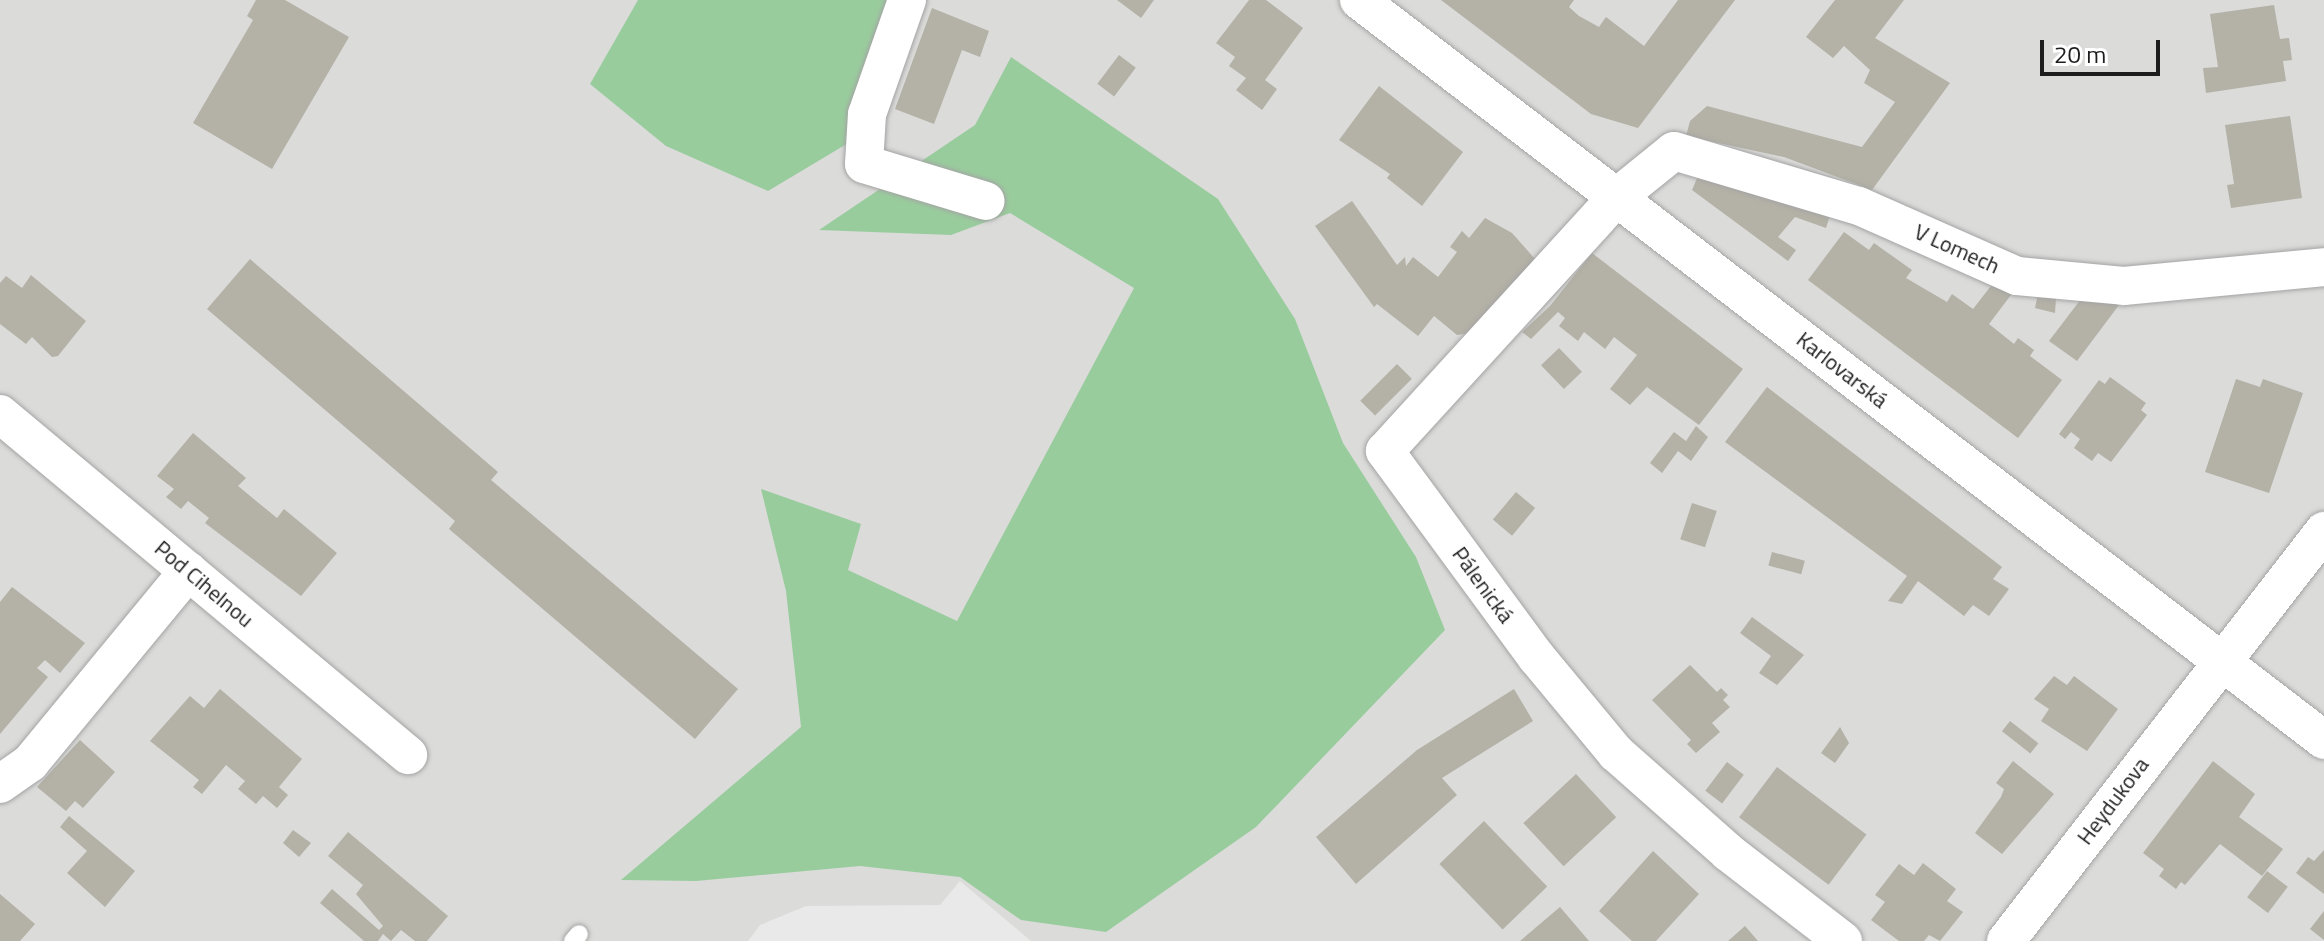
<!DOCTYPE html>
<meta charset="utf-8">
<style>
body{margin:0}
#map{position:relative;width:2324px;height:941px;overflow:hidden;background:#eeeee3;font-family:"Titillium Web",sans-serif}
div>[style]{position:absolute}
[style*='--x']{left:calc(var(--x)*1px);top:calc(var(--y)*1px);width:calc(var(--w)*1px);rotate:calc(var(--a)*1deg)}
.residential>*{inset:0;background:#dbdbda;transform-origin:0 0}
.forest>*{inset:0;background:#99cc9d}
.parking>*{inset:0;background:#e9e9e9}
.building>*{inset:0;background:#b4b1a6;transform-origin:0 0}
.roads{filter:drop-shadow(0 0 2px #a4a4a4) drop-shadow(0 0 2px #a4a4a4)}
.lane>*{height:18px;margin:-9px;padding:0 9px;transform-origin:9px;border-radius:9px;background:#fff}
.street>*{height:38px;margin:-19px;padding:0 19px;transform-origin:19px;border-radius:19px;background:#fff}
span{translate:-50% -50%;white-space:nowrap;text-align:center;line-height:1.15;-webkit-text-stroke:8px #fff;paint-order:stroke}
.street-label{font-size:22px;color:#1d1d1d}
.scale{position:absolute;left:2040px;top:40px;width:120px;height:36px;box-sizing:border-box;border:4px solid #1d1d1d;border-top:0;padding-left:10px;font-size:24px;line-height:28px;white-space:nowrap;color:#1d1d1d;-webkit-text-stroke:6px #fff;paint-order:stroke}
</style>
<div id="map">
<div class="residential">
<div style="left:0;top:0;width:2324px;height:941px"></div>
</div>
<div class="forest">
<div style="clip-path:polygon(638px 0,892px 0,855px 139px,768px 191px,666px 146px,590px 84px)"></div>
<div style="clip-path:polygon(1011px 57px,1218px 199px,1295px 319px,1343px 443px,1416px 557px,1445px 630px,1256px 827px,1106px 932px,1021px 920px,960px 877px,860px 866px,696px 881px,621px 880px,801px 727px,786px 591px,761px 489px,861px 524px,848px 570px,957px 621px,1134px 288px,1010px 213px,951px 235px,819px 230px,975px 125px)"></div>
</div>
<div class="parking">
<div style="clip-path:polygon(960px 881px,1031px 941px,748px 941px,760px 925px,806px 906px,940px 905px)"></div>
</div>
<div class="building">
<div style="clip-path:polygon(256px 0,285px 0,349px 37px,272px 169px,193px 123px,253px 20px,247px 16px)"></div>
<div style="clip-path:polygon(1117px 0,1154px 0,1141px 18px)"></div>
<div style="clip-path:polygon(1249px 0,1266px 0,1303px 28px,1265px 80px,1277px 89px,1262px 110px,1236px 90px,1246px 78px,1229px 66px,1235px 57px,1216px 43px)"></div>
<div style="clip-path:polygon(1441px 0,1574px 0,1569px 7px,1579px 16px,1599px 27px,1606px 17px,1644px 46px,1678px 0,1735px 0,1638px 128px,1591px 114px)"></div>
<div style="clip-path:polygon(1835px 0,1904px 0,1875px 38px,1950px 83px,1872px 190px,1784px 157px,1686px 136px,1690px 121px,1707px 106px,1862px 147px,1895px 102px,1864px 83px,1870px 70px,1844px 46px,1833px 58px,1806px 37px)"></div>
<div style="clip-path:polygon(2274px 5px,2280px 39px,2289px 38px,2292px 60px,2283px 61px,2286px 81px,2206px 93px,2203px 68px,2218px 67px,2210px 14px)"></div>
<div style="clip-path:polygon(932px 8px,989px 31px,980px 57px,962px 50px,934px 124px,895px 109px)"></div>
<div style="left:1119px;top:55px;width:21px;height:36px;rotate:37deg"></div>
<div style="clip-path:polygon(1379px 86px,1463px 152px,1422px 206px,1387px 178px,1390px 174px,1339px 140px)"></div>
<div style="clip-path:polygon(2290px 116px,2302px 198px,2231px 208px,2227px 185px,2234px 184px,2225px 125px)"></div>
<div style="clip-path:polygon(1701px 169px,1832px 209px,1826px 228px,1795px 217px,1778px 237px,1796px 250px,1788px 261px,1692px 190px)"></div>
<div style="clip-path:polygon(1352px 201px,1397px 265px,1405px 257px,1406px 266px,1413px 257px,1438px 277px,1457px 252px,1450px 247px,1462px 231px,1469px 238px,1485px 218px,1512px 233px,1535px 259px,1471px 333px,1457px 335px,1434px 316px,1418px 336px,1377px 304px,1374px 307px,1315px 226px)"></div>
<div style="clip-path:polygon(1844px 232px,1869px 250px,1874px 243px,1912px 270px,1906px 278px,1947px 302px,1952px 294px,1973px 309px,1994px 282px,2014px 291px,1989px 324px,2014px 344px,2018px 338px,2034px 350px,2030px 356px,2062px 380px,2018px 438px,1808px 280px)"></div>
<div style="clip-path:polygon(1592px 253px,1743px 369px,1699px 425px,1647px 387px,1630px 405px,1610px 389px,1637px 355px,1614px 337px,1605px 349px,1584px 332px,1578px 341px,1559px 326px,1565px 318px,1558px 312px,1531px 339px,1522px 332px,1550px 306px)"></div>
<div style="clip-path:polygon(250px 259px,498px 472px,491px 480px,738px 689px,695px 739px,449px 529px,455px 521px,207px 309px)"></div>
<div style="clip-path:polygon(31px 275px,86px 321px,58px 356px,52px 357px,32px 337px,26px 344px,0 324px,0 283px,6px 276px,22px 288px)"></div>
<div style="clip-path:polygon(2038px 294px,2056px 298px,2055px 313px,2035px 308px)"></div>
<div style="clip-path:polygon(2081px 299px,2122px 301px,2077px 361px,2049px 341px)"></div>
<div style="left:1559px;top:348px;width:33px;height:25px;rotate:46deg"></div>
<div style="left:1397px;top:364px;width:21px;height:52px;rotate:45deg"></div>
<div style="clip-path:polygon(2110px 377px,2146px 403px,2141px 410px,2147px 415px,2111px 462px,2098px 453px,2092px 461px,2074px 448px,2080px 439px,2071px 432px,2065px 439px,2059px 434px,2099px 380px,2105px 384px)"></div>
<div style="clip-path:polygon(2236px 379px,2260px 387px,2263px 379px,2303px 393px,2269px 493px,2205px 472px)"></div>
<div style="clip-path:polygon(1767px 387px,2002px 567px,1993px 579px,2009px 589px,1989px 616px,1973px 605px,1964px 616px,1918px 581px,1902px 604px,1888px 601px,1907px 576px,1725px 442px)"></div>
<div style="clip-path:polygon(1696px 426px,1708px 437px,1691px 461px,1678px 451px,1662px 473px,1650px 463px,1674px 432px,1686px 441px)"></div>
<div style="clip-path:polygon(193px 433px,246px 478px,238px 486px,277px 518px,284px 509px,337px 553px,301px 596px,205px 523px,209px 518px,188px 501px,181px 509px,166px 497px,174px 489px,157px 476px)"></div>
<div style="left:1516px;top:492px;width:25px;height:36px;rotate:40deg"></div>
<div style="left:1692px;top:503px;width:26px;height:38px;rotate:18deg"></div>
<div style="left:1772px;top:552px;width:34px;height:14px;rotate:15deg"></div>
<div style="clip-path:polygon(12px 587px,85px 643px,60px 673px,45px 660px,37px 668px,48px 677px,0 734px,0 602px)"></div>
<div style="clip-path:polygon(1752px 617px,1804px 655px,1777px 685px,1759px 673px,1771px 656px,1740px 633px)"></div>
<div style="clip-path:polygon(1690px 665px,1717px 692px,1721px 688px,1728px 695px,1723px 700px,1730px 707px,1712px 723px,1720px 732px,1696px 753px,1687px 744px,1691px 740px,1652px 700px)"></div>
<div style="clip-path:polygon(2054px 676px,2067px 685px,2074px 676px,2118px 709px,2087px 751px,2041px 721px,2049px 709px,2034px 699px)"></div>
<div style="clip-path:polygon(220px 689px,302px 759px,279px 787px,288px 795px,277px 808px,263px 796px,256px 804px,238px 789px,245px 781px,226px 765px,202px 794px,193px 787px,199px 780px,150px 741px,190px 696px,204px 708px)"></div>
<div style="clip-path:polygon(1514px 689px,1533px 721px,1442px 778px,1457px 795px,1356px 884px,1316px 837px,1417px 750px)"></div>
<div style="left:2010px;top:721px;width:36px;height:13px;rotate:38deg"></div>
<div style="clip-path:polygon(1840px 727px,1849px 743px,1835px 763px,1821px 753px)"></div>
<div style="clip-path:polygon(80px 740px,115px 772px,83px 808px,75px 801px,66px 811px,37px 787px)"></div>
<div style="clip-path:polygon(2013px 761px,2054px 794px,2002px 854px,1975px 833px,2001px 797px,2004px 789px,1996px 783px)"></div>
<div style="clip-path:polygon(2213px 761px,2255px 794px,2239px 817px,2283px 849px,2262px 876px,2220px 844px,2185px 885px,2181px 882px,2176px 889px,2159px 876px,2164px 869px,2143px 853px)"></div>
<div style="left:1727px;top:762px;width:21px;height:36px;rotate:37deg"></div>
<div style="left:1777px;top:767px;width:112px;height:63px;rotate:37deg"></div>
<div style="left:1576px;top:774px;width:59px;height:72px;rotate:47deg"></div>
<div style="clip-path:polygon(69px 816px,135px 871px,105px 907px,67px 873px,87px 851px,60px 827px)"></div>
<div style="left:1484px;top:821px;width:91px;height:62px;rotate:46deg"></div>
<div style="clip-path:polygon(293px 830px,311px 843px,299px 857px,283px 843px)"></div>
<div style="clip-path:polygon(348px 832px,448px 916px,427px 941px,415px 941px,401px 930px,391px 941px,383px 934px,378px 941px,364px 941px,320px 903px,332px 889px,379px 930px,383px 926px,356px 894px,363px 885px,328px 856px)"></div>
<div style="clip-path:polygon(2324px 850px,2324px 894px,2296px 873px,2308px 857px,2314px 861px)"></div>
<div style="clip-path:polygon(1653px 851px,1699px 894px,1656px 941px,1632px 941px,1599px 911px)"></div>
<div style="clip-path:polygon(1923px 863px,1956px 889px,1947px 901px,1963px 912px,1940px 941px,1929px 935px,1924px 941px,1899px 941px,1871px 920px,1885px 902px,1875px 895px,1899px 864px,1914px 875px)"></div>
<div style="left:2267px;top:871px;width:26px;height:33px;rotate:37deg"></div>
<div style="clip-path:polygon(0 894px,35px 924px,20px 941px,0 941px)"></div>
<div style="clip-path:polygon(1560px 907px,1589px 941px,1520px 941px)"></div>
<div style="clip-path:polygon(2324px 911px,2324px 940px,2310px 929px)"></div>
<div style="clip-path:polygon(1745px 926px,1758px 941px,1728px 941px)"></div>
</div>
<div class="roads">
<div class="lane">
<div style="--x:573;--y:941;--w:9;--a:-49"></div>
</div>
<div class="street">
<div style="--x:907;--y:0;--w:121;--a:109.3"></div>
<div style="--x:867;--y:114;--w:50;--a:93.4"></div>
<div style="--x:864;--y:164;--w:127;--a:16.9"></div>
<div style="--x:1359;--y:0;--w:1216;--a:37.48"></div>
<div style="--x:0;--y:414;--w:532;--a:39.89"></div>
<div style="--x:0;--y:784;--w:37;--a:-35"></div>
<div style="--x:30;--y:763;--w:249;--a:-50.5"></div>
<div style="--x:1843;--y:941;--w:145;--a:-142.3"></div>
<div style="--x:1728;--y:852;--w:149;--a:-138.5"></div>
<div style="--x:1616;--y:753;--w:124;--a:-129.7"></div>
<div style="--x:1537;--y:658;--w:257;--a:-126.3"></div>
<div style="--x:1385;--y:451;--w:344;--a:-47.6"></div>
<div style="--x:1617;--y:197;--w:73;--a:-38.9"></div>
<div style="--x:1674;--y:151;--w:193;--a:16.6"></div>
<div style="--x:1859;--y:206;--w:173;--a:23.9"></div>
<div style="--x:2017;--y:276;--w:107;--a:5.3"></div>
<div style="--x:2124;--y:286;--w:201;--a:-5.4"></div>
<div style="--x:2006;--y:941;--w:519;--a:-52.2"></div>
</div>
</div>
<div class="street-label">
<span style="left:1957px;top:249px;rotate:24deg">V Lomech</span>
<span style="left:1842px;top:370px;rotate:38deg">Karlovarská</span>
<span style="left:204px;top:584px;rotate:40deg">Pod Cihelnou</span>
<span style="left:1483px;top:585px;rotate:54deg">Pálenická</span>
<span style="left:2113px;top:801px;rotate:-53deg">Heydukova</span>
</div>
<div class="scale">20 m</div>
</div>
